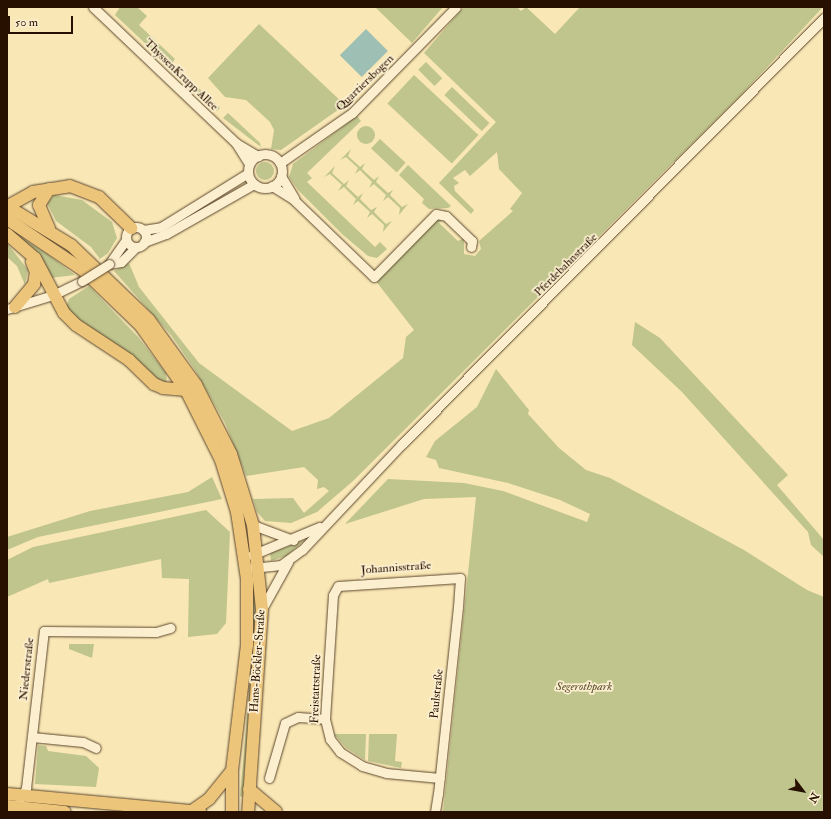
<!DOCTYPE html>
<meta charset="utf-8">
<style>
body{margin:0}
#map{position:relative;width:831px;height:819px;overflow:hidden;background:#f9e7b5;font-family:"IM FELL Double Pica",serif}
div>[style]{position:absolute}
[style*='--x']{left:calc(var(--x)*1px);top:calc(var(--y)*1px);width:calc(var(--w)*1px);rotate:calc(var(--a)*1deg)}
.green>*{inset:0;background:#bfc58c;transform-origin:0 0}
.round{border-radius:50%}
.water>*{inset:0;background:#9ebfb3;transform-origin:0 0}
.roads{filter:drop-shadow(0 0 1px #5c462d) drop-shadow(0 0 1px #5c462d)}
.minor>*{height:9px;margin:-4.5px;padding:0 4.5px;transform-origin:4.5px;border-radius:4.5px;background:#fbefcf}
.minor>.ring{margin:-4.5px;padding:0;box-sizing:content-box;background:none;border:9px solid #fbefcf;border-radius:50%}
.major>*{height:12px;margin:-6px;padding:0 6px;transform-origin:6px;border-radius:6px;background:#ecc47a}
.bridges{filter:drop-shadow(0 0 1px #5c462d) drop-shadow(0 0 1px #5c462d)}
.minor-bridge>*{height:9px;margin:-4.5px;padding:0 4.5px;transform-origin:4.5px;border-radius:4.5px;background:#fbefcf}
span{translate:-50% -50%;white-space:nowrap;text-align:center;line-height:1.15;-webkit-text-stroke:3.5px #fbefcf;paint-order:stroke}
.street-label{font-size:12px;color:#271000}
.park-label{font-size:12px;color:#5c4f31;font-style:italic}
.frame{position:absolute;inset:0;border:8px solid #271000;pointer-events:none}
.north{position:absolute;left:783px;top:771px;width:40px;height:40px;-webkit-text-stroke:3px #fbefcf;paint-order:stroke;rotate:122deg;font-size:11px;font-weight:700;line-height:16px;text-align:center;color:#271000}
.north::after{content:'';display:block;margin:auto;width:14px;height:18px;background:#271000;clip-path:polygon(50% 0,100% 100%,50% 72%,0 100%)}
.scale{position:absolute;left:8px;top:16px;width:65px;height:18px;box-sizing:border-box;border:2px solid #271000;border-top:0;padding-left:5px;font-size:12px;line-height:14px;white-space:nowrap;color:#271000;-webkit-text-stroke:3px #fbefcf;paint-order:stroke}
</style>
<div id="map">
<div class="green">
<div style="clip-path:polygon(120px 7px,137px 7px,147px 16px,139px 25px,175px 59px,172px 63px,220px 108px,217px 111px,115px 15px)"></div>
<div style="clip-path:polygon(375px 7px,443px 7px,412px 43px)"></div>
<div style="clip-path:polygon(464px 7px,517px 7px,521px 11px,526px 7px,555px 34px,580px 7px,823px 7px,740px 96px,353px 481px,317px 512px,291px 523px,265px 521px,257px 512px,253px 499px,293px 498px,304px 513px,329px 491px,324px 487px,317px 489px,318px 480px,304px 467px,246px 476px,225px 423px,195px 370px,171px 335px,114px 271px,129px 263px,139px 287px,199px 363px,292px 431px,329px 418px,403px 358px,406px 337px,414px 330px,375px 280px,435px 218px,443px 219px,439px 223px,458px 241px,464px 238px,464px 254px,475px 256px,481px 249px,479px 241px,513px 211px,510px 209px,522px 193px,499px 169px,497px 152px,470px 176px,465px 170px,453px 178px,459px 183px,454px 186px,455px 191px,474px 210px,471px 214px,439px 183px,496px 122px,424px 53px)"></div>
<div style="clip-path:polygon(259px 24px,345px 105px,281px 150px,271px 149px,274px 130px,270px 122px,246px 100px,225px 97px,208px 78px)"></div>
<div style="left:426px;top:62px;width:23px;height:11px;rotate:45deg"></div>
<div style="left:414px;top:75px;width:88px;height:39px;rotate:43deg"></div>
<div style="left:452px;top:87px;width:52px;height:11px;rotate:44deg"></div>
<div style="clip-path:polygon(228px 113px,260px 143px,261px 147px,223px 118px)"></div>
<div style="clip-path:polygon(357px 116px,361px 121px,307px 173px,312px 178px,307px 182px,375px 247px,380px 242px,387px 249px,377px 258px,368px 256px,342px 234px,298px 190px,289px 177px,293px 164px)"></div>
<div class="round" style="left:357px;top:126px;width:18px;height:18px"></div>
<div style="left:380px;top:139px;width:35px;height:13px;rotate:43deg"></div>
<div style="clip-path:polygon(351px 149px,348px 156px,360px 167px,365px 163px,362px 169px,374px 180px,379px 176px,376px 182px,388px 193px,393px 190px,390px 195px,402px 207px,408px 204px,399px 215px,400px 208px,388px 197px,383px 201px,386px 195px,374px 184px,369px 188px,372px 182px,360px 170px,355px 174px,358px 168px,346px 157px,340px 160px)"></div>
<div class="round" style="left:256px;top:162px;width:18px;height:18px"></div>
<div style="clip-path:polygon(408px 165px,451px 206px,448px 208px,429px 209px,422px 203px,424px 199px,399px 175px)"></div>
<div style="clip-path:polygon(335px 166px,332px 173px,344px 184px,349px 180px,346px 186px,358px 197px,363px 193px,360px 199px,371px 210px,377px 207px,374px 212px,386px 224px,392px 221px,383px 232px,384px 225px,372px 214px,367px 218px,370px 212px,358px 201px,353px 205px,356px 199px,344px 187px,338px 191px,342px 185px,330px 174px,324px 177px)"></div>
<div style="clip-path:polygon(54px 195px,82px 200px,112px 222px,117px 238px,108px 253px,100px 259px,91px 247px,56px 221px,47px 203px)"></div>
<div style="clip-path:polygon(7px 229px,46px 253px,75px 275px,50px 278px)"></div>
<div style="clip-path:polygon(7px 243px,28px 270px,25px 285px,17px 266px,7px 257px)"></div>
<div style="clip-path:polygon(89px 286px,138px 337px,166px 373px,167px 383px,159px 382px,85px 327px,66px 307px,69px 299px)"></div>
<div style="clip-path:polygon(635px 322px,660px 338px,788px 475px,777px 485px,824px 540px,824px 557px,811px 545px,808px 532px,682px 392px,632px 345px)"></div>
<div style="clip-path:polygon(496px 369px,529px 410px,528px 414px,559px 448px,586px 470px,610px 478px,744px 550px,807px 590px,824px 597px,824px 811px,443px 812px,476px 497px,424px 499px,345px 524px,388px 479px,464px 483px,503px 491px,587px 522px,590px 514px,560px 500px,508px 483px,439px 468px,436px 460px,426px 457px,435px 441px,477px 407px)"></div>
<div style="clip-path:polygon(212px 477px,222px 499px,38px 537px,7px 550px,7px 537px,90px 511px,188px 492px)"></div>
<div style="clip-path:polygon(206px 510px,230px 532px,226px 623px,217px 634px,188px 637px,189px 579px,162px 578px,161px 559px,49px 583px,48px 579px,7px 597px,7px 560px,33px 547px)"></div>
<div style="clip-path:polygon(305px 540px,286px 556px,271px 561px,270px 553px)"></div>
<div style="clip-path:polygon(255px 583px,256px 611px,243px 797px,240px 796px,252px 661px,252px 584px)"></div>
<div style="clip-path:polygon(69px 644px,94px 644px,92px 658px,69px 649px)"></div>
<div style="clip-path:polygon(334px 734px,366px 734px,365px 760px,346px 748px)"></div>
<div style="clip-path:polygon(369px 734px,397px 734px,395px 761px,402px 762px,401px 768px,368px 761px)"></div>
<div style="clip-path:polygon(38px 745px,46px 746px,48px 751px,86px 756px,99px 768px,96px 787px,35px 784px)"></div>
</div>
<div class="water">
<div style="left:366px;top:29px;width:31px;height:37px;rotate:45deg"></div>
</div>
<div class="roads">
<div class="minor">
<div style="--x:93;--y:7;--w:197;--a:43.6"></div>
<div style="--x:236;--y:143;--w:26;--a:31"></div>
<div style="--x:236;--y:143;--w:25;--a:58"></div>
<div class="ring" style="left:248px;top:154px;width:25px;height:25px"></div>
<div style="--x:280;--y:163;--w:88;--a:-34.8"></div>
<div style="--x:352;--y:113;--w:148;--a:-45.5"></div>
<div style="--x:281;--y:176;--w:26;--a:59"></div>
<div style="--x:272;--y:186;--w:26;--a:32"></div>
<div style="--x:294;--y:200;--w:111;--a:43.9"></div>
<div style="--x:374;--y:277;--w:88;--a:-45.5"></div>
<div style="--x:436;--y:214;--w:10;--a:11"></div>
<div style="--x:446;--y:216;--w:36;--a:44"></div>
<div style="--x:472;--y:241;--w:6;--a:99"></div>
<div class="ring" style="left:126px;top:227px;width:11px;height:11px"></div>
<div style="--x:143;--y:230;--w:18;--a:-9"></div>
<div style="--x:161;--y:227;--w:102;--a:-31.8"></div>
<div style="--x:144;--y:242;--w:23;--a:-20"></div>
<div style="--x:166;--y:234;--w:101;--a:-29.6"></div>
<div style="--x:109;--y:264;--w:12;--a:-9"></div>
<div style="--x:121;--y:262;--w:21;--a:-45"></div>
<div style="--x:109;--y:264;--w:29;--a:-55"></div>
<div style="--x:7;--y:309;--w:48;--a:-16.9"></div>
<div style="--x:53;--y:295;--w:32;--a:-26"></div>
<div style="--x:253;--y:525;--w:43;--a:20.6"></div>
<div style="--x:252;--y:555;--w:73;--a:-22.7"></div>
<div style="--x:252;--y:568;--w:29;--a:-6"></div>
<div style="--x:281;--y:565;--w:26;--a:-36"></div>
<div style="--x:302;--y:550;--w:146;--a:-46.7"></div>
<div style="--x:402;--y:444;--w:600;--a:-45.27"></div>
<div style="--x:262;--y:609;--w:54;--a:-61"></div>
<div style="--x:32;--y:737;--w:51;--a:5.6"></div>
<div style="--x:83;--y:742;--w:14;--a:25"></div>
<div style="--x:269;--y:778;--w:57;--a:-73.8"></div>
<div style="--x:285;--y:723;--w:14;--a:-25"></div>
<div style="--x:298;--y:717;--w:27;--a:4"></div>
<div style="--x:20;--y:799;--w:13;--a:-61"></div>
<div style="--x:26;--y:788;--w:158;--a:-83.5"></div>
<div style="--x:44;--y:631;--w:112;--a:0.5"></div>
<div style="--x:156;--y:632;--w:15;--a:-16"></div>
<div style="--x:435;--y:812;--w:18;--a:-81"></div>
<div style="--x:438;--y:794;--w:188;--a:-83.9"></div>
<div style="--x:458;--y:607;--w:29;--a:-86"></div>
<div style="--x:460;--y:578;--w:122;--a:176.2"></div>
<div style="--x:338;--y:586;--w:10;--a:119"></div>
<div style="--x:333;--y:595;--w:124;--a:93.7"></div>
<div style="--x:325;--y:719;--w:21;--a:76"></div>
<div style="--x:330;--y:739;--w:16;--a:52"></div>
<div style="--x:340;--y:752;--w:26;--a:32"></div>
<div style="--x:362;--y:766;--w:25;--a:16"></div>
<div style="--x:386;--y:773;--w:54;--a:5.3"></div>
</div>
<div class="major">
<div style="--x:49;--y:189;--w:19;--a:122"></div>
<div style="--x:39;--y:205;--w:26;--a:67"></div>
<div style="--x:7;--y:206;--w:75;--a:31.4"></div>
<div style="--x:71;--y:245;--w:108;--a:43.9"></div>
<div style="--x:149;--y:320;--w:80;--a:54.1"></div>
<div style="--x:196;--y:385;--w:77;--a:63.1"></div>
<div style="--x:231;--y:454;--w:74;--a:72.8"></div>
<div style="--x:253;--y:525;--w:84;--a:83.9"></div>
<div style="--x:262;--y:609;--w:203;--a:93.9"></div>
<div style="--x:8;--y:206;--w:29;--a:-29"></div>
<div style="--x:33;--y:192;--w:37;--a:-9"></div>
<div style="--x:70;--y:186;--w:31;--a:21"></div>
<div style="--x:99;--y:197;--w:45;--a:44.1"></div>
<div style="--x:7;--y:219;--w:92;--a:33.9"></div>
<div style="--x:83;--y:270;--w:81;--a:44"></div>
<div style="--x:141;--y:326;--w:78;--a:54.9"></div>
<div style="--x:186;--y:390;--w:78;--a:63.4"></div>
<div style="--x:221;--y:460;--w:54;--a:72.9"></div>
<div style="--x:237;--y:512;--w:68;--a:81.5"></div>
<div style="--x:247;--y:579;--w:66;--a:90"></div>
<div style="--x:247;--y:645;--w:127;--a:96.8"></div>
<div style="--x:232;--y:771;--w:41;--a:90"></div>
<div style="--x:7;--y:234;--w:37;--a:41"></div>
<div style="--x:35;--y:258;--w:62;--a:62.2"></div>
<div style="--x:64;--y:313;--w:17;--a:45"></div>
<div style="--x:76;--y:325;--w:64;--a:33.4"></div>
<div style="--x:129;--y:360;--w:35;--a:44"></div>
<div style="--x:154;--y:384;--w:10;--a:24"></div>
<div style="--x:163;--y:388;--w:23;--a:5"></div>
<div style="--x:15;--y:307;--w:30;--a:-50"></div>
<div style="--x:34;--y:284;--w:12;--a:-81"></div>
<div style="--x:36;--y:272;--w:11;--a:-112"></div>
<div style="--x:249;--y:789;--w:35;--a:40"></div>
<div style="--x:7;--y:794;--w:194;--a:5.3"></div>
<div style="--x:7;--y:806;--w:58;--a:5.9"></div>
<div style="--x:192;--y:811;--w:21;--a:-35"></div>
<div style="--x:209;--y:799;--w:36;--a:-51"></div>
</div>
</div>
<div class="bridges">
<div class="minor-bridge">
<div style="--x:82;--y:281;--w:32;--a:-32"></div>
</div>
</div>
<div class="street-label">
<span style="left:181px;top:75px;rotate:44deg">ThyssenKrupp Allee</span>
<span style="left:365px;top:83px;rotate:-44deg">Quartiersbogen</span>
<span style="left:566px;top:265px;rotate:-45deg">Pferdebahnstraße</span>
<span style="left:396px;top:568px;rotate:-4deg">Johannisstraße</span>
<span style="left:258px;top:661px;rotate:-86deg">Hans-Böckler-Straße</span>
<span style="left:27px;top:669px;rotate:-84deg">Niederstraße</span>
<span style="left:316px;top:689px;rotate:-88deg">Freistattstraße</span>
<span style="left:437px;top:694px;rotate:-84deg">Paulstraße</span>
</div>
<div class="park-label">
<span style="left:584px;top:687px">Segerothpark</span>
</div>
<div class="frame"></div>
<div class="north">N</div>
<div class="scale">50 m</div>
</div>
